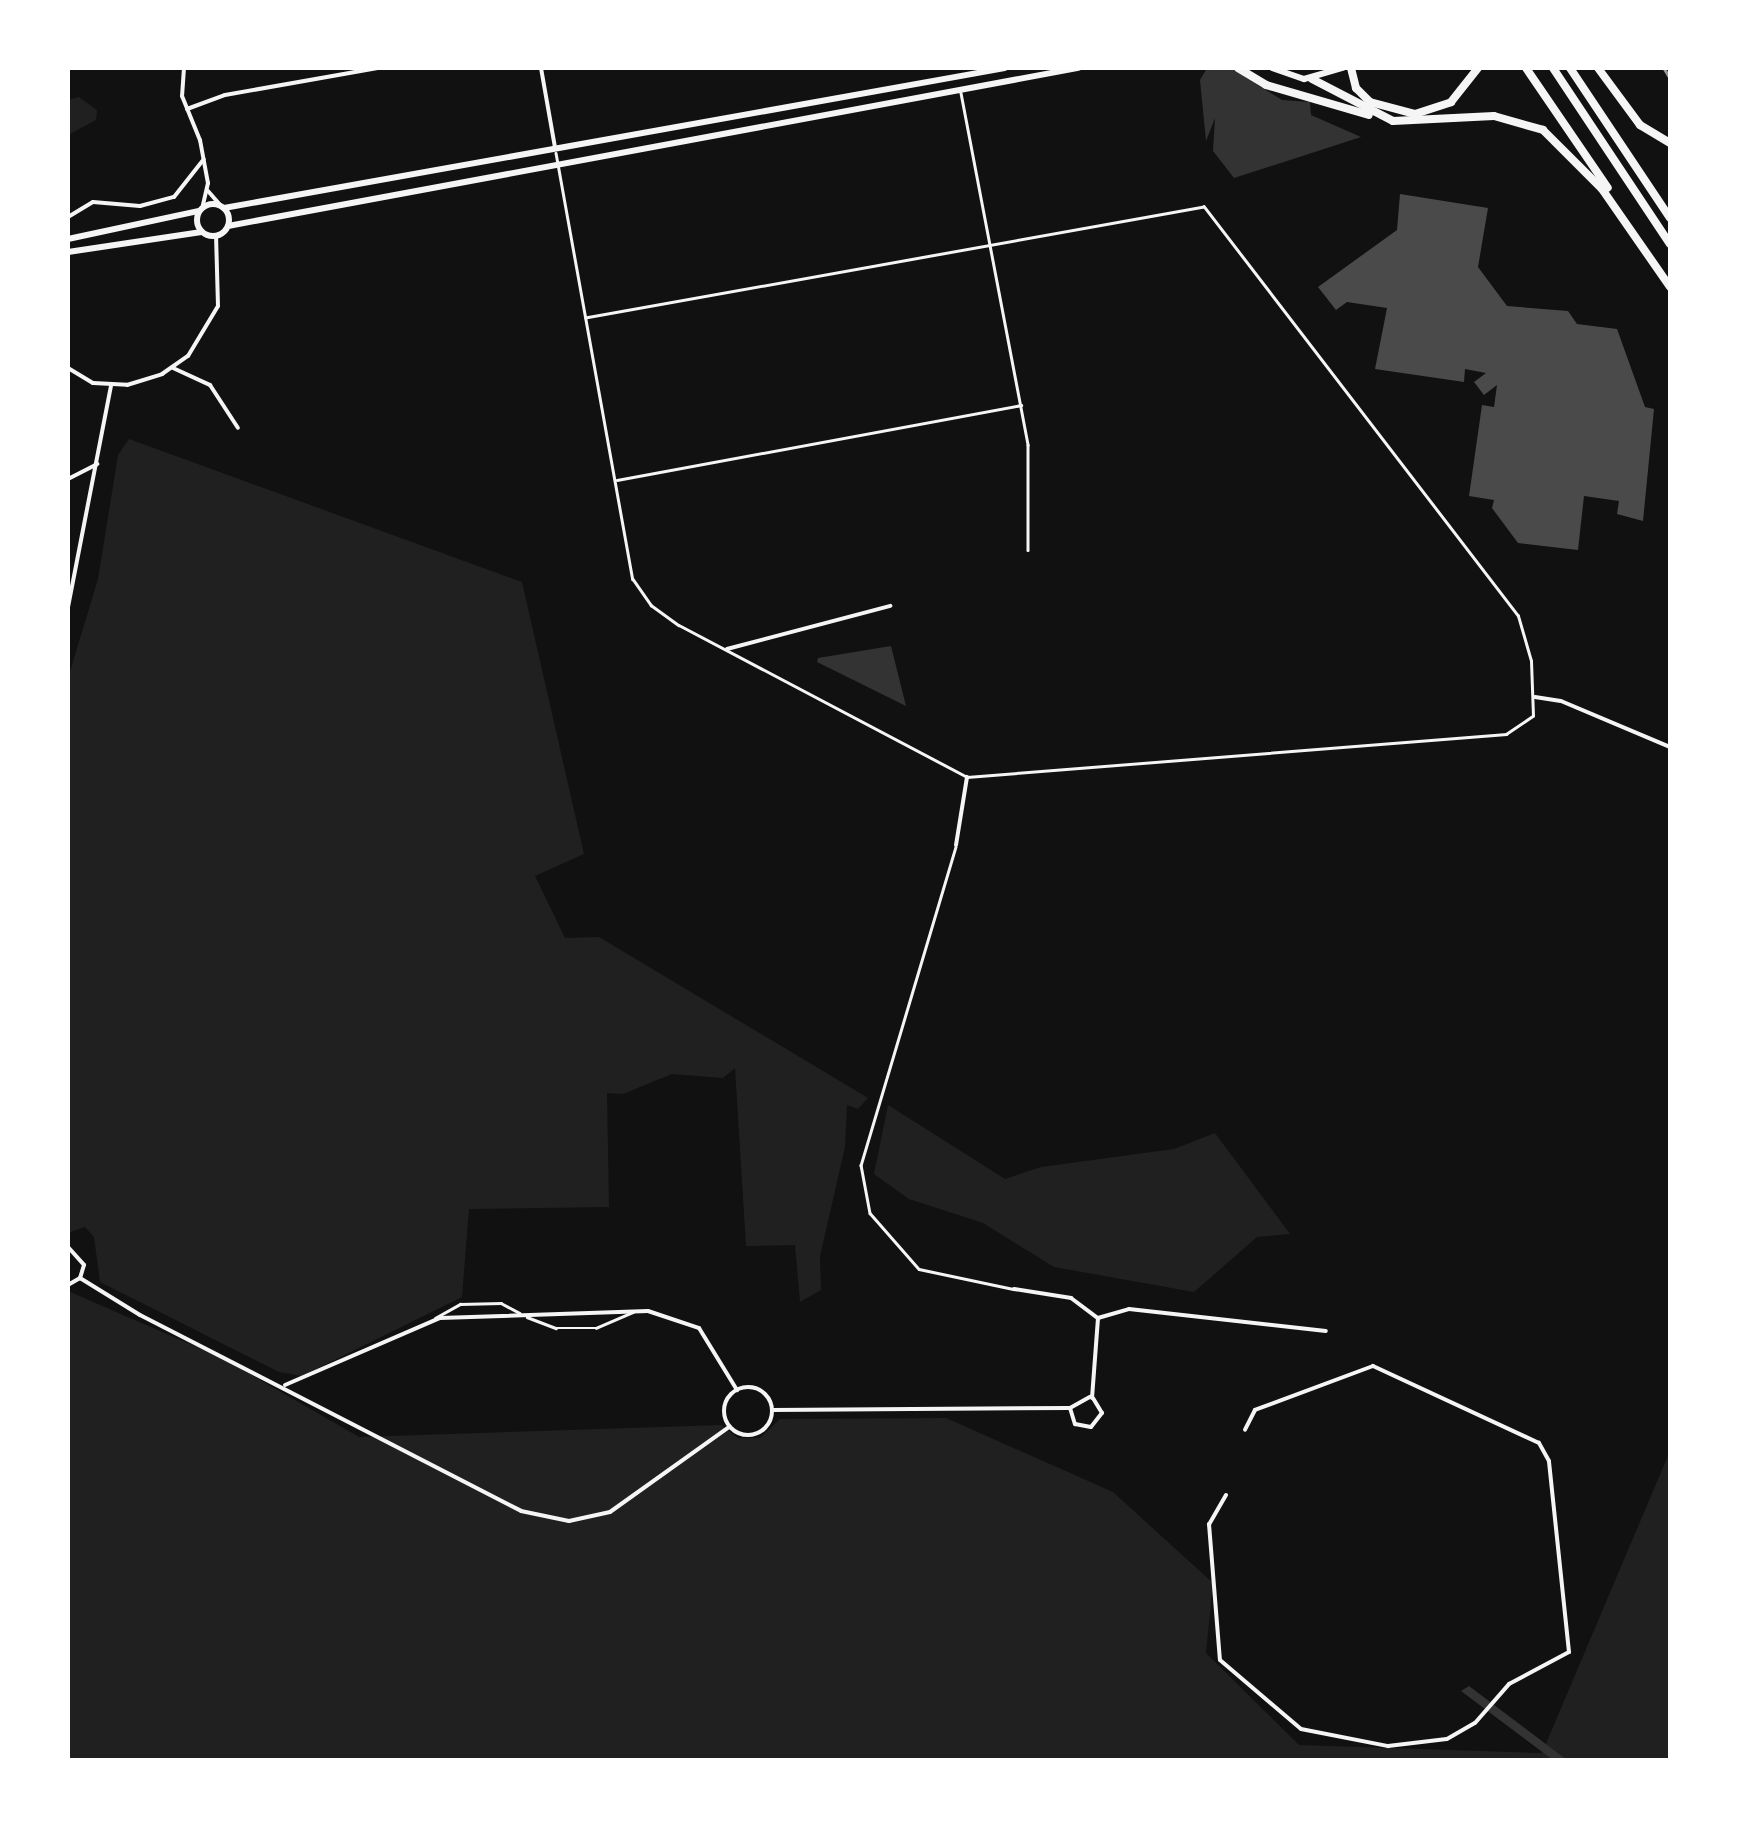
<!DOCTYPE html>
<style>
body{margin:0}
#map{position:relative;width:1738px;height:1828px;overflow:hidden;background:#111;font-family:Montserrat,sans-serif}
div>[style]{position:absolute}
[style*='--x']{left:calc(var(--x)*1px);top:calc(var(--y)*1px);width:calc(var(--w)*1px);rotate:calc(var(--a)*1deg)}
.green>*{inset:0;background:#202020}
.water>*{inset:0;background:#333}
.building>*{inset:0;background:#4a4a4a}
.service>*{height:2.5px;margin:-1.25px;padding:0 1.25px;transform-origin:1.25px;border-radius:1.25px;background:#f5f5f5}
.minor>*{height:4px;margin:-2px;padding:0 2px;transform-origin:2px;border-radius:2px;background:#f5f5f5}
.minor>.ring{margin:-2px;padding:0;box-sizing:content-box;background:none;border:4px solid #f5f5f5;border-radius:50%}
.primary>*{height:6px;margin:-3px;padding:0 3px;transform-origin:3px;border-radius:3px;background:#f5f5f5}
.primary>.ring{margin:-3px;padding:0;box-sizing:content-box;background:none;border:6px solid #f5f5f5;border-radius:50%}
.motorway>*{height:8px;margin:-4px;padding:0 4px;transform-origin:4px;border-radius:4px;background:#f5f5f5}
.tram>*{height:2.5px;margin:-1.25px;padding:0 1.25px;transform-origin:1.25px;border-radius:1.25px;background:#9a9a9a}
span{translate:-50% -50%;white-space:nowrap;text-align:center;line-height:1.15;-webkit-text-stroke:10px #fff;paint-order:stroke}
.frame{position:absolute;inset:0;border:70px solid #fff;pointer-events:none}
</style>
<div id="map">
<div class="green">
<div style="clip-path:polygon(79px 97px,97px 110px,96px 120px,68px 135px,68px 100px)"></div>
<div style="clip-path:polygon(129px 439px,522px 582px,584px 854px,535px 876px,565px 938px,599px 937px,868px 1098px,858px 1109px,847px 1105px,845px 1147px,820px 1256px,821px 1290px,800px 1302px,795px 1245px,746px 1246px,735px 1068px,723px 1078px,672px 1074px,623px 1094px,607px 1093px,609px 1207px,469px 1209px,462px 1297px,302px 1376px,279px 1372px,100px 1282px,94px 1237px,85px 1227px,68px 1233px,68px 678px,98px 579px,118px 455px)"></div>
<div style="clip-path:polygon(888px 1105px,1005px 1179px,1041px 1167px,1174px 1149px,1215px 1133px,1290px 1234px,1257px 1237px,1194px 1292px,1054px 1267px,983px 1223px,909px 1199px,874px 1174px)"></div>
<div style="clip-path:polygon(68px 1291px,222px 1358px,359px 1437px,721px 1425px,738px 1438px,760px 1438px,780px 1419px,946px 1418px,1113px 1492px,1213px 1583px,1206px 1653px,1299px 1745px,1542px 1753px,1670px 1451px,1670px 1760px,68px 1760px)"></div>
</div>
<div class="water">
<div style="clip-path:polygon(1207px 68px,1232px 69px,1282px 100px,1310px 102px,1311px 115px,1361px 137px,1234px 178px,1213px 151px,1215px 118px,1206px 141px,1200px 80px)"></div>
<div style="clip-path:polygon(891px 646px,906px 706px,817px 662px,818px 658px)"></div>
<div style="clip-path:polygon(1469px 1686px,1567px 1760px,1553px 1760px,1461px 1691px)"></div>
</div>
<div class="building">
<div style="clip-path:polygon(1400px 194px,1488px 208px,1478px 267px,1507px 306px,1568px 311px,1577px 324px,1617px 329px,1645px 407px,1654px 409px,1643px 521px,1617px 514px,1619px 501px,1584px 496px,1578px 550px,1518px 543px,1492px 508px,1494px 500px,1469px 496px,1482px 405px,1494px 407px,1497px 385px,1484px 395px,1474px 382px,1486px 373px,1465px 369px,1464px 382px,1375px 369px,1387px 308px,1347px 302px,1336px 310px,1318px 287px,1397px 230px)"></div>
</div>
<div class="service">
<div style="--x:961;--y:93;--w:358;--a:79.2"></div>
<div style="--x:1028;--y:445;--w:105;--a:90"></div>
<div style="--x:556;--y:153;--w:433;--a:79.8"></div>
<div style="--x:633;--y:579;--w:32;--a:55"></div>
<div style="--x:651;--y:605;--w:34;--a:36"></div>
<div style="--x:679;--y:625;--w:326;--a:27.8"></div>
<div style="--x:967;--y:777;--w:541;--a:-4.56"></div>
<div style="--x:1506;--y:734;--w:32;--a:-34"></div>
<div style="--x:1533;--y:716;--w:55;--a:-92.1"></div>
<div style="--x:1531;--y:661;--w:47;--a:-106.1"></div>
<div style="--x:1518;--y:616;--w:516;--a:-127.51"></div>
<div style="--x:1204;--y:207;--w:628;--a:169.82"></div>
<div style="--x:617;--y:480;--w:411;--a:-10.5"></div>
<div style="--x:956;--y:847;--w:332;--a:106.6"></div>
<div style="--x:861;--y:1165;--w:49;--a:79.4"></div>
<div style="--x:870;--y:1213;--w:74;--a:48.8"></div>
<div style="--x:919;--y:1269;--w:96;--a:12"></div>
<div style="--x:527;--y:1317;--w:31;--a:21"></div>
<div style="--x:556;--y:1328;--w:40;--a:0"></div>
<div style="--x:596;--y:1328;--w:40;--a:-23.4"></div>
<div style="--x:435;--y:1318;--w:29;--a:-29"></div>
<div style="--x:460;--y:1304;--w:41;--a:-1.4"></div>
<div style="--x:501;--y:1303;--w:21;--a:28"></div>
</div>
<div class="minor">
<div style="--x:184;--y:68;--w:28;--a:94"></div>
<div style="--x:182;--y:96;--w:48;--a:67.8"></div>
<div style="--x:200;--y:140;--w:44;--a:79.5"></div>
<div style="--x:208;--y:183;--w:26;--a:103"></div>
<div style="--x:541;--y:68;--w:80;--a:80"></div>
<div style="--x:187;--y:109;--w:40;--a:-20.2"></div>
<div style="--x:225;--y:95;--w:155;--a:-10"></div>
<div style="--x:208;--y:191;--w:18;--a:49"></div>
<div style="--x:68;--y:217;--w:29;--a:-31"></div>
<div style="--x:93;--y:202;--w:47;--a:4.9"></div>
<div style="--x:140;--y:206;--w:35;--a:-15"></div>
<div style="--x:174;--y:197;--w:48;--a:-51.7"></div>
<div style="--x:68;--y:368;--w:29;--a:31"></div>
<div style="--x:93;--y:383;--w:34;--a:3"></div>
<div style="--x:127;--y:385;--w:37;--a:-17"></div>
<div style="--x:162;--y:374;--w:32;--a:-35"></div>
<div style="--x:188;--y:356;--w:58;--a:-59"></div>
<div style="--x:218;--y:306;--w:70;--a:-91.6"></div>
<div style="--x:173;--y:368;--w:41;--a:24.7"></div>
<div style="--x:210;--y:385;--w:51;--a:56.9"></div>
<div style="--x:68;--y:479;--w:33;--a:-27"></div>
<div style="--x:68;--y:607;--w:225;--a:-79"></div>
<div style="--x:727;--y:649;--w:169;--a:-14.8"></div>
<div style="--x:1535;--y:697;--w:26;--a:9"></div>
<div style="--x:1561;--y:701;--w:118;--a:22.9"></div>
<div style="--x:956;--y:845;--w:69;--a:-80.8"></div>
<div style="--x:68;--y:1247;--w:24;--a:48"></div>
<div style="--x:84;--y:1265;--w:14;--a:107"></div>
<div style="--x:80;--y:1278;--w:14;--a:150"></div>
<div style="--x:80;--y:1278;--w:70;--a:31.7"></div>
<div style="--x:140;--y:1315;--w:428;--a:27.2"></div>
<div style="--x:521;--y:1511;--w:49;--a:11.8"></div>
<div style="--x:569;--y:1521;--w:42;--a:-12.4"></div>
<div style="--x:610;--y:1512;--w:146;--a:-35.5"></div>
<div style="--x:1014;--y:1289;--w:58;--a:9"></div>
<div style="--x:1071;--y:1298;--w:34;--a:37"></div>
<div style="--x:1098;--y:1318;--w:32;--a:-16"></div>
<div style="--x:1129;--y:1309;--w:198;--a:6.4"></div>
<div style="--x:285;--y:1385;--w:169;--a:-23.4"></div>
<div style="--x:440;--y:1318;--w:208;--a:-1.9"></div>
<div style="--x:648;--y:1311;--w:54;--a:18.4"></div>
<div style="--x:699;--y:1328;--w:73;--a:58.5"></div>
<div class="ring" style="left:724px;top:1387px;width:44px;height:44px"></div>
<div style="--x:1092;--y:1398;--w:80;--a:-85.7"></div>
<div style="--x:1070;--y:1408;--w:17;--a:73"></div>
<div style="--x:1075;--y:1424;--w:16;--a:11"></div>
<div style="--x:1091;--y:1427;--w:18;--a:-52"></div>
<div style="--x:1102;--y:1413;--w:17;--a:-121"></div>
<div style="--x:1070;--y:1408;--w:23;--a:-29"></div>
<div style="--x:772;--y:1410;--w:298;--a:-0.4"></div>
<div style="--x:1226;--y:1495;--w:34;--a:120"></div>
<div style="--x:1209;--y:1524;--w:136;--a:85.4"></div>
<div style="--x:1220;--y:1660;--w:106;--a:40.4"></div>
<div style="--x:1301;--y:1729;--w:89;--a:11.1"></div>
<div style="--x:1388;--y:1746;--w:59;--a:-6.8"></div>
<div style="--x:1447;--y:1739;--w:32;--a:-30"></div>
<div style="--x:1475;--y:1723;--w:52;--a:-48.9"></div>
<div style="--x:1509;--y:1684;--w:68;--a:-28.1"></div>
<div style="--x:1569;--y:1652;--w:192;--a:-96"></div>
<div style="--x:1549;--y:1461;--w:21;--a:-119"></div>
<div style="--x:1539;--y:1443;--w:183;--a:-155.1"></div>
<div style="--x:1373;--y:1366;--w:126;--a:159.6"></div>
<div style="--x:1255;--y:1410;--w:22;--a:117"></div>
</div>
<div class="primary">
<div style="--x:1272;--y:68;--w:34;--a:19"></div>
<div style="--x:1304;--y:79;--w:40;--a:-16"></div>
<div class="ring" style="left:197px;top:204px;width:26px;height:26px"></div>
<div style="--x:224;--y:208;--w:793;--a:-10.16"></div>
<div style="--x:228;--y:226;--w:865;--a:-10.53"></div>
<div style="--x:68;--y:239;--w:134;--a:-12.1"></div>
<div style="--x:68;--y:252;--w:135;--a:-8.5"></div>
</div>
<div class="motorway">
<div style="--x:1238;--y:68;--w:33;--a:31"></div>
<div style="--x:1266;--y:85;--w:107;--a:16.2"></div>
<div style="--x:1351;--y:68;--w:21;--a:76"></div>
<div style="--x:1356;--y:88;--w:20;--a:45"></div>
<div style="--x:1370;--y:102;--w:47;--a:14.9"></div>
<div style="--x:1415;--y:114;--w:38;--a:-18"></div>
<div style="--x:1451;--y:102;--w:43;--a:-51.5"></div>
<div style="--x:1526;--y:68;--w:145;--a:55.7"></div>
<div style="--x:1553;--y:68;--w:211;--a:56.4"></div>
<div style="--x:1570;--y:68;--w:180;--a:56.3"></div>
<div style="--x:1598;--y:68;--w:71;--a:53.6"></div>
<div style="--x:1640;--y:125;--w:35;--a:31"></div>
<div style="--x:1312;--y:79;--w:91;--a:27.4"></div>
<div style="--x:1393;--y:121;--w:101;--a:-2.8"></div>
<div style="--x:1494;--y:116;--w:51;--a:15.9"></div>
<div style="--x:1543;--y:130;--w:83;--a:45"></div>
<div style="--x:1602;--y:189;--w:119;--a:55.2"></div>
</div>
<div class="tram">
<div style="--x:1664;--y:68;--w:12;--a:59"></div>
</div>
<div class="frame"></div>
</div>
